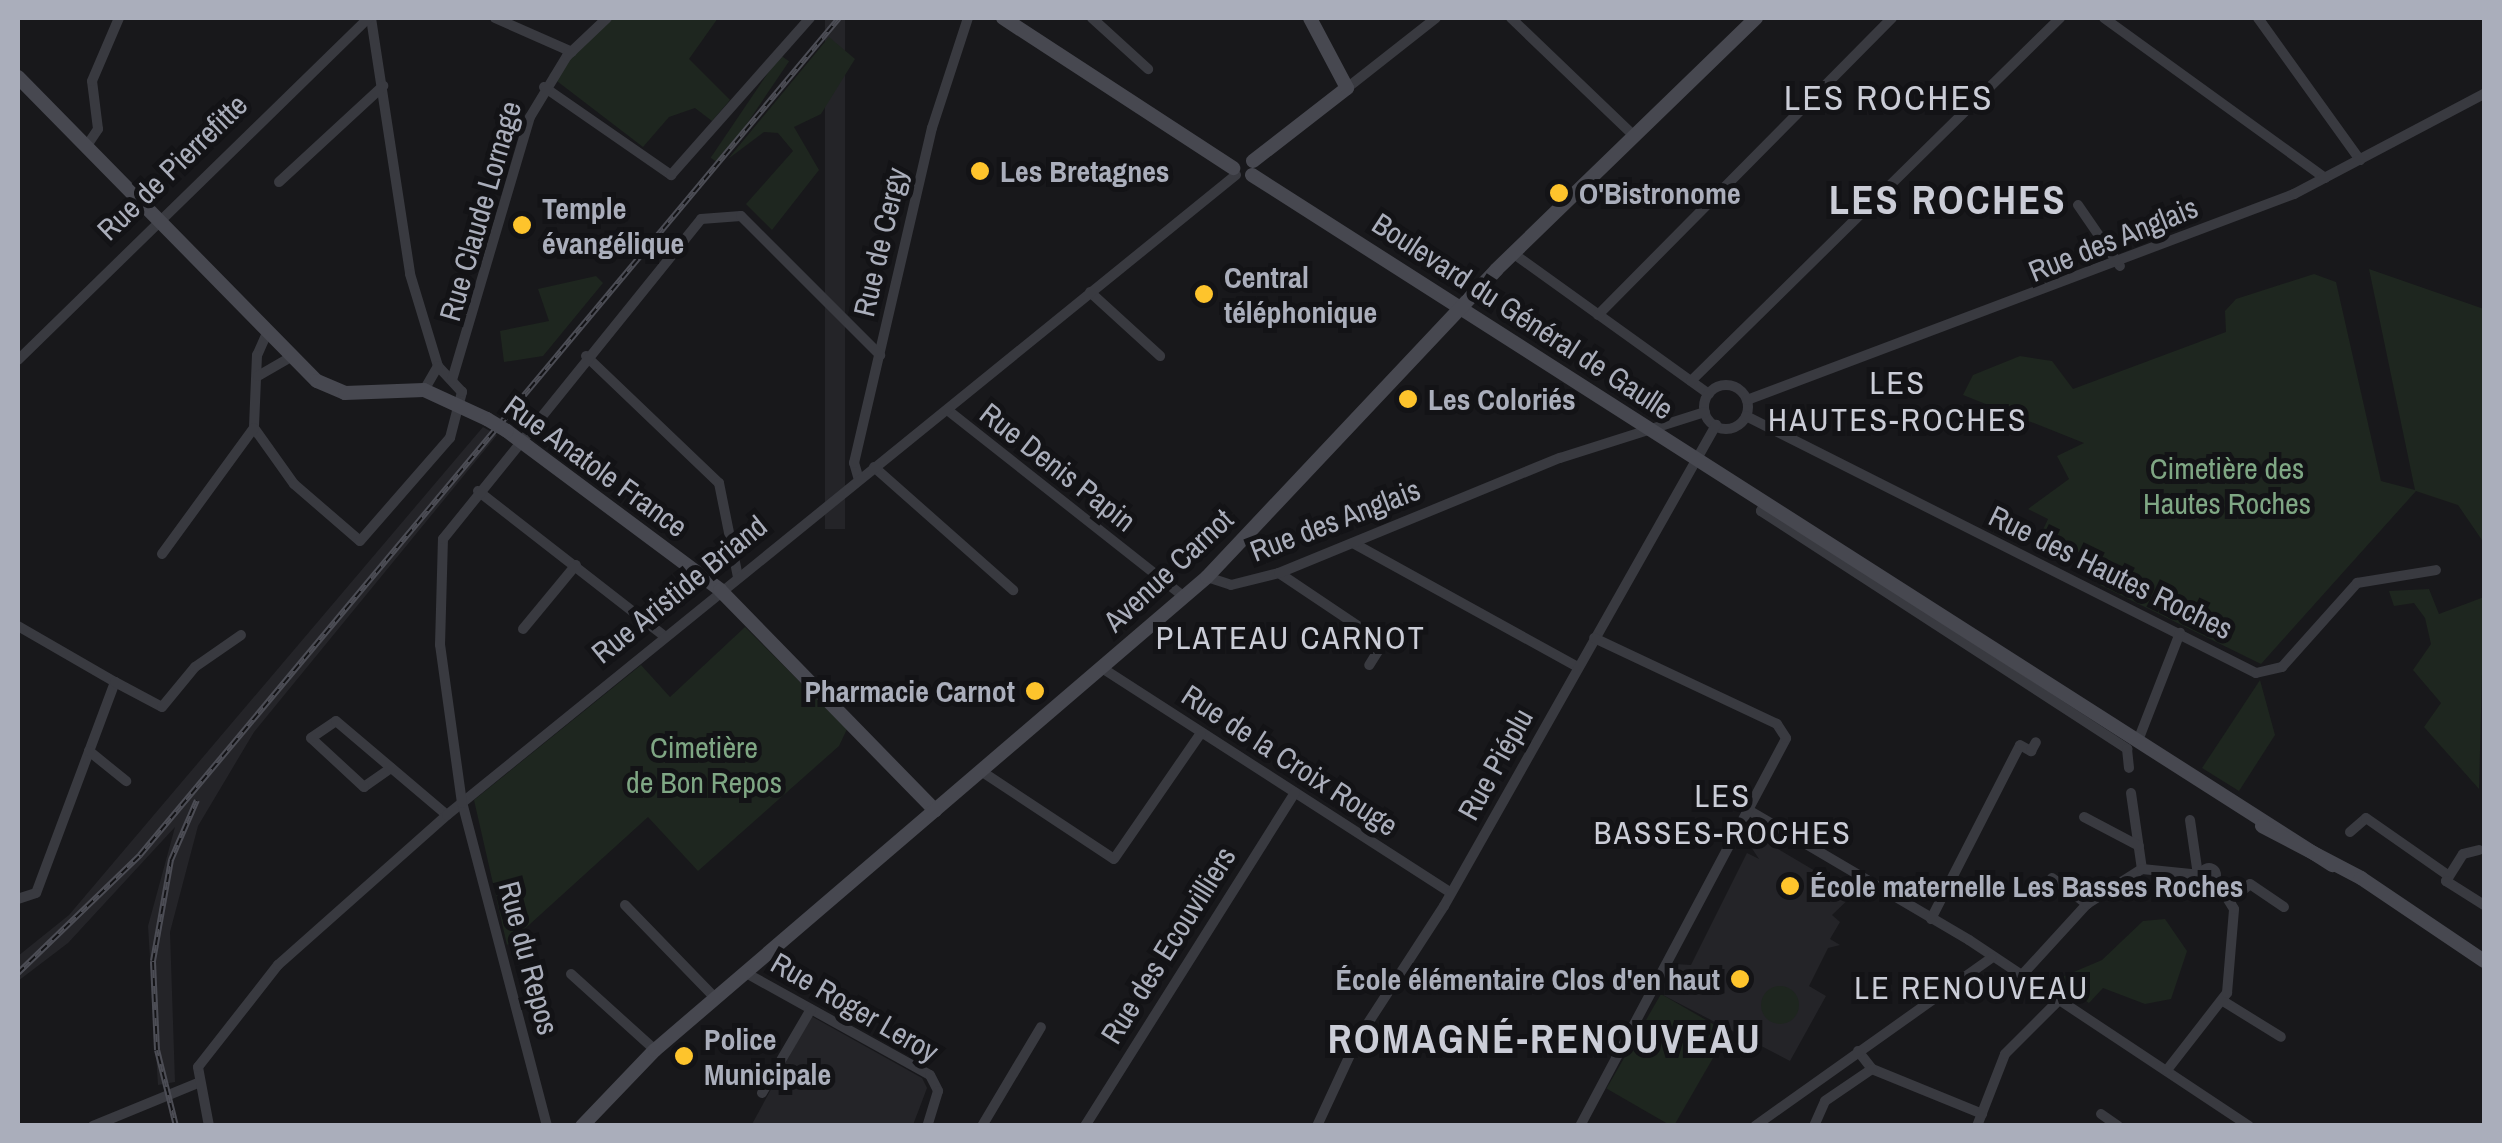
<!DOCTYPE html>
<meta charset="utf-8">
<style>
body{margin:0}
#map{position:relative;width:2502px;height:1143px;overflow:hidden;background:#18181b;font-family:"Archivo Narrow",sans-serif}
div>[style]{position:absolute}
[style*='--x']{left:calc(var(--x)*1px);top:calc(var(--y)*1px);width:calc(var(--w)*1px);rotate:calc(var(--a)*1deg)}
.built>*{inset:0;background:#242428;transform-origin:0 0}
.green>*{inset:0;background:#1e261f;transform-origin:0 0}
.round{border-radius:50%}
.street>*{height:10px;margin:-5px;padding:0 5px;transform-origin:5px;border-radius:5px;background:#393a40}
.street>.ring{margin:-5px;padding:0;box-sizing:content-box;background:none;border:10px solid #393a40;border-radius:50%}
.secondary>*{height:14px;margin:-7px;padding:0 7px;transform-origin:7px;border-radius:7px;background:#474850}
.rail>*{height:6px;margin-top:-3px;transform-origin:0;background:repeating-linear-gradient(90deg,#131316 0 8px,#4c4d55 0 16px);box-sizing:border-box;border-block:2px solid #4c4d55}
.secondary-bridge>*{height:14px;margin:-7px;padding:0 7px;transform-origin:7px;border-radius:7px;background:#474850}
.dots>*{width:28px;height:28px;translate:-50% -50%;box-sizing:border-box;border:5px solid #131316;border-radius:50%}
span{translate:-50% -50%;white-space:nowrap;text-align:center;line-height:1.15;-webkit-text-stroke:10px #131316;paint-order:stroke}
.street-label{font-size:30px;color:#aaaebb}
.poi-label{font-size:30px;color:#aaaebb;font-weight:700}
.left{translate:0 -50%;text-align:left}
.right{translate:-100% -50%;text-align:right}
.park-label{font-size:30px;color:#7fa784}
.neighbourhood-label{font-size:32px;color:#cbcdd7;letter-spacing:2.5px}
.quarter-label{font-size:35px;color:#cbcdd7;letter-spacing:2.5px}
.district-label{font-size:40px;color:#cbcdd7;font-weight:700;letter-spacing:2.5px}
.frame{position:absolute;inset:0;border:20px solid #aaaebb;pointer-events:none}
</style>
<div id="map">
<div class="built">
<div style="left:825px;top:18px;width:20px;height:511px"></div>
<div style="clip-path:polygon(483px 427px,497px 435px,254px 732px,198px 826px,170px 932px,175px 1082px,158px 1085px,148px 926px,175px 827px,68px 943px,18px 981px,18px 956px,69px 915px)"></div>
<div style="clip-path:polygon(1756px 836px,1854px 894px,1832px 915px,1840px 922px,1830px 939px,1840px 945px,1828px 948px,1809px 986px,1826px 996px,1790px 1061px,1659px 993px,1675px 964px,1691px 965px,1747px 853px,1759px 859px,1751px 847px)"></div>
<div style="clip-path:polygon(811px 1016px,922px 1078px,927px 1088px,913px 1125px,751px 1126px)"></div>
</div>
<div class="green">
<div style="clip-path:polygon(601px 18px,718px 18px,689px 59px,730px 100px,712px 121px,695px 108px,669px 117px,643px 147px,549px 75px)"></div>
<div style="clip-path:polygon(829px 37px,855px 59px,821px 114px,794px 127px,819px 170px,772px 230px,746px 204px,793px 151px,778px 133px,764px 132px,728px 159px)"></div>
<div style="left:780px;top:55px;width:11px;height:124px;rotate:34deg"></div>
<div style="clip-path:polygon(2369px 269px,2484px 309px,2484px 543px,2458px 505px,2416px 491px,2261px 664px,2100px 585px,2104px 564px,2041px 534px,2048px 519px,2028px 509px,2069px 479px,2057px 456px,2084px 443px,1963px 395px,1973px 375px,2020px 356px,2052px 361px,2073px 389px,2226px 332px,2225px 311px,2236px 299px,2314px 274px,2336px 282px,2381px 481px,2415px 490px)"></div>
<div style="clip-path:polygon(596px 276px,603px 283px,543px 356px,504px 362px,500px 331px,549px 321px,538px 289px)"></div>
<div style="clip-path:polygon(2429px 589px,2439px 614px,2484px 597px,2479px 789px,2424px 727px,2441px 703px,2413px 670px,2431px 644px,2425px 618px,2414px 603px,2394px 606px,2389px 591px)"></div>
<div style="clip-path:polygon(745px 627px,847px 729px,839px 746px,698px 871px,648px 817px,507px 945px,474px 800px,641px 665px,670px 697px)"></div>
<div style="clip-path:polygon(2260px 680px,2275px 735px,2239px 791px,2202px 768px)"></div>
<div style="clip-path:polygon(2165px 919px,2187px 951px,2171px 999px,2145px 1004px,2103px 988px,2089px 1003px,2055px 980px,2102px 960px,2143px 921px)"></div>
<div class="round" style="left:1761px;top:986px;width:38px;height:38px"></div>
<div style="left:1661px;top:994px;width:77px;height:109px;rotate:30deg"></div>
</div>
<div class="street">
<div style="--x:371;--y:18;--w:259;--a:81.3"></div>
<div style="--x:410;--y:274;--w:96;--a:73.1"></div>
<div style="--x:495;--y:18;--w:84;--a:23.8"></div>
<div style="--x:1092;--y:18;--w:76;--a:42.3"></div>
<div style="--x:1511;--y:18;--w:169;--a:43.8"></div>
<div style="--x:2104;--y:18;--w:273;--a:35.9"></div>
<div style="--x:2258;--y:18;--w:175;--a:54.3"></div>
<div style="--x:544;--y:87;--w:155;--a:34.7"></div>
<div style="--x:671;--y:175;--w:210;--a:-48.5"></div>
<div style="--x:1347;--y:88;--w:113;--a:-38.2"></div>
<div style="--x:88;--y:144;--w:18;--a:-56"></div>
<div style="--x:98;--y:129;--w:48;--a:-97.1"></div>
<div style="--x:92;--y:81;--w:69;--a:-66.8"></div>
<div style="--x:279;--y:182;--w:142;--a:-42.7"></div>
<div style="--x:2078;--y:205;--w:74;--a:55.5"></div>
<div style="--x:1514;--y:254;--w:240;--a:35.7"></div>
<div style="--x:1090;--y:292;--w:95;--a:42.4"></div>
<div style="--x:1598;--y:315;--w:418;--a:-45.3"></div>
<div style="--x:267;--y:333;--w:24;--a:114"></div>
<div style="--x:257;--y:355;--w:73;--a:92.4"></div>
<div style="--x:254;--y:428;--w:69;--a:54.5"></div>
<div style="--x:294;--y:484;--w:87;--a:40.8"></div>
<div style="--x:360;--y:541;--w:137;--a:-48.9"></div>
<div style="--x:450;--y:438;--w:48;--a:-75.4"></div>
<div style="--x:462;--y:392;--w:35;--a:-133"></div>
<div style="--x:438;--y:366;--w:28;--a:120"></div>
<div style="--x:586;--y:356;--w:184;--a:43.7"></div>
<div style="--x:719;--y:483;--w:96;--a:78.6"></div>
<div style="--x:18;--y:360;--w:490;--a:-44.3"></div>
<div style="--x:258;--y:376;--w:38;--a:-30"></div>
<div style="--x:452;--y:380;--w:274;--a:-73.5"></div>
<div style="--x:530;--y:117;--w:71;--a:-58.8"></div>
<div style="--x:567;--y:56;--w:55;--a:-43.5"></div>
<div style="--x:1691;--y:381;--w:518;--a:-44.53"></div>
<div class="ring" style="left:1704px;top:385px;width:34px;height:34px"></div>
<div style="--x:1747;--y:400;--w:585;--a:-20.64"></div>
<div style="--x:2294;--y:194;--w:215;--a:-27.8"></div>
<div style="--x:950;--y:412;--w:298;--a:38.3"></div>
<div style="--x:1746;--y:416;--w:571;--a:26.74"></div>
<div style="--x:2256;--y:673;--w:27;--a:-13"></div>
<div style="--x:2282;--y:667;--w:113;--a:-48.2"></div>
<div style="--x:2357;--y:583;--w:80;--a:-9.3"></div>
<div style="--x:874;--y:467;--w:186;--a:41.5"></div>
<div style="--x:859;--y:480;--w:18;--a:-106"></div>
<div style="--x:854;--y:463;--w:344;--a:-76.9"></div>
<div style="--x:932;--y:128;--w:116;--a:-71.9"></div>
<div style="--x:478;--y:491;--w:236;--a:37.9"></div>
<div style="--x:1765;--y:503;--w:9;--a:117"></div>
<div style="--x:1761;--y:511;--w:437;--a:33"></div>
<div style="--x:2127;--y:749;--w:19;--a:84"></div>
<div style="--x:1353;--y:543;--w:257;--a:28.9"></div>
<div style="--x:162;--y:554;--w:156;--a:-53.9"></div>
<div style="--x:1279;--y:573;--w:125;--a:33.9"></div>
<div style="--x:1383;--y:643;--w:26;--a:122"></div>
<div style="--x:1207;--y:577;--w:25;--a:18"></div>
<div style="--x:1231;--y:585;--w:49;--a:-14"></div>
<div style="--x:1279;--y:573;--w:304;--a:-22.3"></div>
<div style="--x:1560;--y:458;--w:152;--a:-17.6"></div>
<div style="--x:18;--y:626;--w:112;--a:30"></div>
<div style="--x:115;--y:682;--w:225;--a:110.5"></div>
<div style="--x:36;--y:893;--w:19;--a:162"></div>
<div style="--x:523;--y:629;--w:83;--a:-50.4"></div>
<div style="--x:1102;--y:668;--w:415;--a:32.8"></div>
<div style="--x:115;--y:682;--w:53;--a:28"></div>
<div style="--x:162;--y:707;--w:52;--a:-50.5"></div>
<div style="--x:195;--y:667;--w:56;--a:-34.8"></div>
<div style="--x:2139;--y:738;--w:113;--a:-68.7"></div>
<div style="--x:89;--y:751;--w:48;--a:39"></div>
<div style="--x:391;--y:768;--w:33;--a:145"></div>
<div style="--x:364;--y:787;--w:72;--a:-137.2"></div>
<div style="--x:311;--y:738;--w:30;--a:-34"></div>
<div style="--x:336;--y:721;--w:145;--a:40.3"></div>
<div style="--x:981;--y:771;--w:159;--a:33.5"></div>
<div style="--x:1114;--y:859;--w:153;--a:-55.4"></div>
<div style="--x:2131;--y:793;--w:77;--a:81.8"></div>
<div style="--x:1750;--y:811;--w:254;--a:30.5"></div>
<div style="--x:1969;--y:940;--w:336;--a:33.6"></div>
<div style="--x:2084;--y:817;--w:62;--a:27.8"></div>
<div style="--x:2190;--y:820;--w:56;--a:81.7"></div>
<div style="--x:2350;--y:832;--w:21;--a:-41"></div>
<div style="--x:2366;--y:818;--w:101;--a:34.9"></div>
<div style="--x:2479;--y:850;--w:16;--a:166"></div>
<div style="--x:2463;--y:854;--w:32;--a:122"></div>
<div style="--x:2446;--y:881;--w:45;--a:32.3"></div>
<div class="ring" style="left:2202px;top:868px;width:4px;height:4px"></div>
<div style="--x:2052;--y:878;--w:44;--a:36.6"></div>
<div style="--x:2230;--y:901;--w:26;--a:-40"></div>
<div style="--x:2250;--y:884;--w:41;--a:34.1"></div>
<div style="--x:625;--y:905;--w:131;--a:45.9"></div>
<div style="--x:1931;--y:919;--w:195;--a:-62.9"></div>
<div style="--x:2020;--y:745;--w:13;--a:29"></div>
<div style="--x:2031;--y:751;--w:10;--a:-61"></div>
<div style="--x:746;--y:973;--w:210;--a:29"></div>
<div style="--x:930;--y:1075;--w:18;--a:63"></div>
<div style="--x:938;--y:1091;--w:37;--a:107"></div>
<div style="--x:571;--y:974;--w:113;--a:42.1"></div>
<div style="--x:2022;--y:975;--w:96;--a:-47.5"></div>
<div style="--x:2087;--y:904;--w:65;--a:-32.5"></div>
<div style="--x:2142;--y:869;--w:59;--a:5.8"></div>
<div style="--x:2223;--y:1001;--w:68;--a:31.8"></div>
<div style="--x:1858;--y:1051;--w:23;--a:52"></div>
<div style="--x:1872;--y:1069;--w:119;--a:22.2"></div>
<div style="--x:2167;--y:1070;--w:98;--a:-52.1"></div>
<div style="--x:2227;--y:993;--w:84;--a:-85.2"></div>
<div style="--x:2234;--y:909;--w:36;--a:-122"></div>
<div style="--x:762;--y:1093;--w:97;--a:-59.7"></div>
<div style="--x:2101;--y:1114;--w:21;--a:35"></div>
<div style="--x:93;--y:1126;--w:113;--a:-22.3"></div>
<div style="--x:209;--y:1126;--w:60;--a:-100.6"></div>
<div style="--x:198;--y:1067;--w:130;--a:-51.9"></div>
<div style="--x:278;--y:965;--w:226;--a:-41.6"></div>
<div style="--x:447;--y:815;--w:1016;--a:-39.05"></div>
<div style="--x:547;--y:1126;--w:334;--a:-104.7"></div>
<div style="--x:462;--y:803;--w:160;--a:-97.9"></div>
<div style="--x:440;--y:645;--w:106;--a:-88.4"></div>
<div style="--x:443;--y:539;--w:411;--a:-51.1"></div>
<div style="--x:701;--y:219;--w:40;--a:-4.3"></div>
<div style="--x:741;--y:216;--w:197;--a:45"></div>
<div style="--x:982;--y:1126;--w:115;--a:-59.2"></div>
<div style="--x:1085;--y:1126;--w:394;--a:-57.8"></div>
<div style="--x:1317;--y:1126;--w:95;--a:-65.1"></div>
<div style="--x:1357;--y:1040;--w:160;--a:-57"></div>
<div style="--x:1444;--y:906;--w:553;--a:-60.51"></div>
<div style="--x:1580;--y:1126;--w:439;--a:-62"></div>
<div style="--x:1786;--y:738;--w:17;--a:-123"></div>
<div style="--x:1777;--y:724;--w:202;--a:-154.8"></div>
<div style="--x:1755;--y:1126;--w:290;--a:-35.4"></div>
<div style="--x:1814;--y:1126;--w:27;--a:-66"></div>
<div style="--x:1825;--y:1101;--w:57;--a:-34.2"></div>
<div style="--x:1977;--y:1126;--w:77;--a:-68.7"></div>
<div style="--x:2005;--y:1054;--w:78;--a:-45"></div>
</div>
<div class="secondary">
<div style="--x:1003;--y:18;--w:275;--a:33.1"></div>
<div style="--x:18;--y:77;--w:426;--a:45.5"></div>
<div style="--x:317;--y:381;--w:30;--a:23"></div>
<div style="--x:345;--y:393;--w:79;--a:-2.2"></div>
<div style="--x:424;--y:390;--w:69;--a:24.7"></div>
<div style="--x:1253;--y:161;--w:119;--a:-37.8"></div>
<div style="--x:1347;--y:88;--w:79;--a:-117.9"></div>
<div style="--x:1252;--y:175;--w:1282;--a:32.57"></div>
<div style="--x:507;--y:431;--w:266;--a:36.7"></div>
<div style="--x:720;--y:590;--w:308;--a:45.7"></div>
<div style="--x:2262;--y:826;--w:112;--a:27.7"></div>
<div style="--x:2361;--y:878;--w:148;--a:34"></div>
<div style="--x:582;--y:1126;--w:105;--a:-46.2"></div>
<div style="--x:655;--y:1050;--w:727;--a:-40.59"></div>
<div style="--x:1207;--y:577;--w:422;--a:-46.7"></div>
<div style="--x:1496;--y:270;--w:362;--a:-44.1"></div>
</div>
<div class="rail">
<div style="--x:18;--y:973;--w:170;--a:-44"></div>
<div style="--x:140;--y:855;--w:1090;--a:-50.13"></div>
<div style="--x:176;--y:1126;--w:78;--a:-104"></div>
<div style="--x:157;--y:1050;--w:89;--a:-92.6"></div>
<div style="--x:153;--y:961;--w:103;--a:-79.9"></div>
<div style="--x:171;--y:860;--w:65;--a:-66.6"></div>
</div>
<div class="secondary-bridge">
<div style="--x:487;--y:419;--w:23;--a:31"></div>
</div>
<div class="dots">
<div style="left:980px;top:171px;background:#fec42c"></div>
<div style="left:1559px;top:193px;background:#fec42c"></div>
<div style="left:522px;top:225px;background:#fec42c"></div>
<div style="left:1204px;top:294px;background:#fec42c"></div>
<div style="left:1408px;top:399px;background:#fec42c"></div>
<div style="left:1035px;top:691px;background:#fec42c"></div>
<div style="left:1790px;top:886px;background:#fec42c"></div>
<div style="left:1740px;top:979px;background:#fec42c"></div>
<div style="left:684px;top:1056px;background:#fec42c"></div>
</div>
<div class="street-label">
<span style="left:172px;top:167px;rotate:-44deg">Rue de Pierrefitte</span>
<span style="left:480px;top:211px;rotate:-74deg">Rue Claude Lornage</span>
<span style="left:2113px;top:239px;rotate:-22deg">Rue des Anglais</span>
<span style="left:880px;top:242px;rotate:-77deg">Rue de Cergy</span>
<span style="left:1523px;top:316px;rotate:33deg">Boulevard du Général de Gaulle</span>
<span style="left:596px;top:466px;rotate:36deg">Rue Anatole France</span>
<span style="left:1058px;top:467px;rotate:38deg">Rue Denis Papin</span>
<span style="left:1335px;top:520px;rotate:-21deg">Rue des Anglais</span>
<span style="left:1168px;top:570px;rotate:-43deg">Avenue Carnot</span>
<span style="left:2111px;top:572px;rotate:26deg">Rue des Hautes Roches</span>
<span style="left:679px;top:589px;rotate:-39deg">Rue Aristide Briand</span>
<span style="left:1290px;top:760px;rotate:33deg">Rue de la Croix Rouge</span>
<span style="left:1495px;top:764px;rotate:-61deg">Rue Piéplu</span>
<span style="left:1168px;top:945px;rotate:-58deg">Rue des Ecouvilliers</span>
<span style="left:529px;top:958px;rotate:75deg">Rue du Repos</span>
<span style="left:855px;top:1007px;rotate:30deg">Rue Roger Leroy</span>
</div>
<div class="poi-label">
<span class="left" style="left:1000px;top:171px">Les Bretagnes</span>
<span class="left" style="left:1579px;top:193px">O'Bistronome</span>
<span class="left" style="left:542px;top:225px">Temple<br>évangélique</span>
<span class="left" style="left:1224px;top:294px">Central<br>téléphonique</span>
<span class="left" style="left:1428px;top:399px">Les Coloriés</span>
<span class="right" style="left:1015px;top:691px">Pharmacie Carnot</span>
<span class="left" style="left:1810px;top:886px">École maternelle Les Basses Roches</span>
<span class="right" style="left:1720px;top:979px">École élémentaire Clos d'en haut</span>
<span class="left" style="left:704px;top:1056px">Police<br>Municipale</span>
</div>
<div class="park-label">
<span style="left:2227px;top:485px">Cimetière des<br>Hautes Roches</span>
<span style="left:704px;top:764px">Cimetière<br>de Bon Repos</span>
</div>
<div class="neighbourhood-label">
<span style="left:1898px;top:402px">LES<br>HAUTES-ROCHES</span>
<span style="left:1291px;top:638px">PLATEAU CARNOT</span>
<span style="left:1723px;top:815px">LES<br>BASSES-ROCHES</span>
<span style="left:1972px;top:988px">LE RENOUVEAU</span>
</div>
<div class="quarter-label">
<span style="left:1889px;top:98px">LES ROCHES</span>
</div>
<div class="district-label">
<span style="left:1948px;top:200px">LES ROCHES</span>
<span style="left:1545px;top:1039px">ROMAGNÉ-RENOUVEAU</span>
</div>
<div class="frame"></div>
</div>
